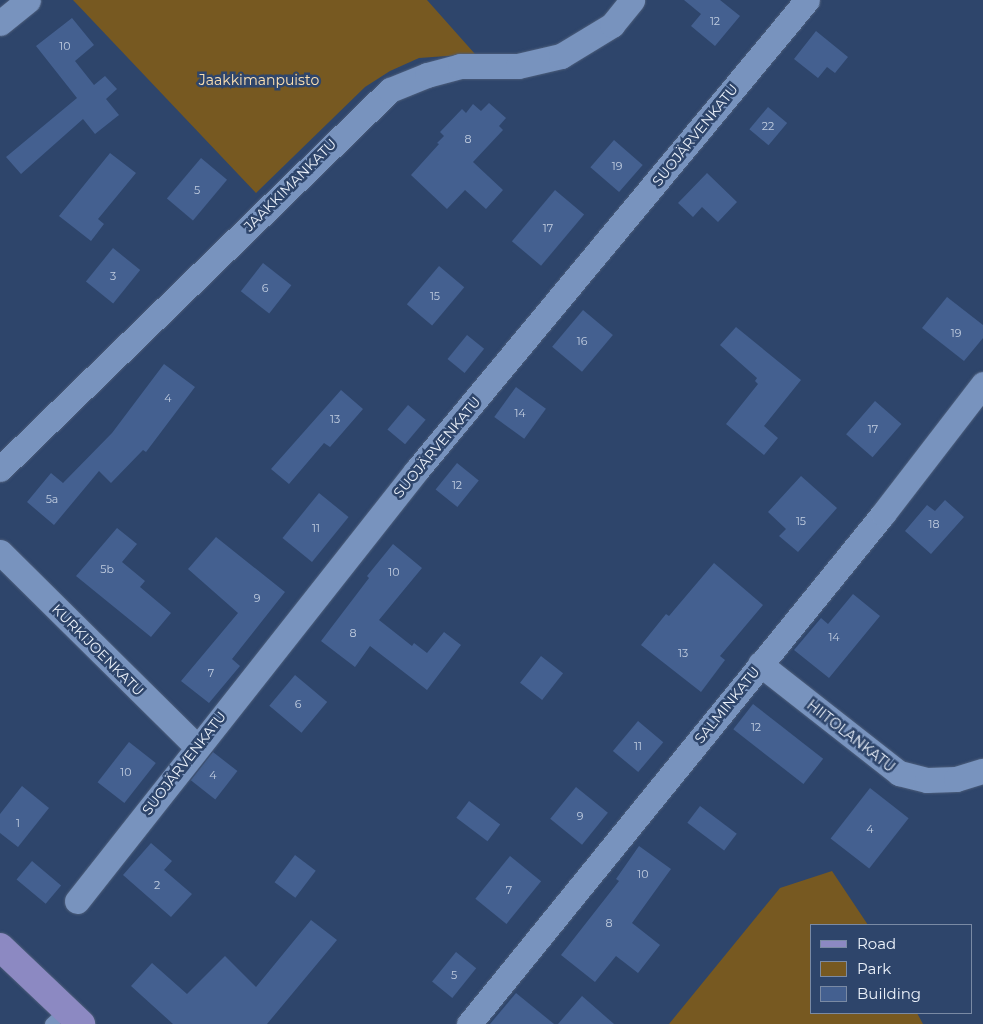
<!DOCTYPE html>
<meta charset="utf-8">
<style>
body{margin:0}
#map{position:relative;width:983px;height:1024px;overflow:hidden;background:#2e456b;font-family:Montserrat,sans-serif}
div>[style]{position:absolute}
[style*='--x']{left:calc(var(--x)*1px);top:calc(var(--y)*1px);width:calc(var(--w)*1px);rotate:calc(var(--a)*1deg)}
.green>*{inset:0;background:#775921}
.building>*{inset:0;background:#446090;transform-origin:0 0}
.roads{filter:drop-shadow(0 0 1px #4d5e7b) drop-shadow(0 0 1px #4d5e7b)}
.lane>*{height:12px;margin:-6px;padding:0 6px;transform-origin:6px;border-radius:6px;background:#7893be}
.street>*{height:25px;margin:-12.5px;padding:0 12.5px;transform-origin:12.5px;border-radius:12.5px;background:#7893be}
.secondary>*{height:28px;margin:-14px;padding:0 14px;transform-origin:14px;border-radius:14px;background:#8c89c2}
span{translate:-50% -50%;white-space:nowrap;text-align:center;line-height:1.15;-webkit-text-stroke:5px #2e456b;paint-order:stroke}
.number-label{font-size:11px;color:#c1cde0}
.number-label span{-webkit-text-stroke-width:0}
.park-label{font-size:14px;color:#fce0b1}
.street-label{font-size:14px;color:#ebf1fa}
.legend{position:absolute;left:810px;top:924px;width:162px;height:90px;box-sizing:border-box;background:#2e456b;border:1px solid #7a8aa4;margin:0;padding:6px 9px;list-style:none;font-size:15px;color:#ebf1fa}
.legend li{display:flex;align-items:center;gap:10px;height:25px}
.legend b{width:25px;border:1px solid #7a8aa4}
</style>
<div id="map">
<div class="green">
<div style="clip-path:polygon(73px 0,427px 0,475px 54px,419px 58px,390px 71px,365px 87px,256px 193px)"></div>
<div style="clip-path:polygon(832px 871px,868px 925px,812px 925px,812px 1013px,917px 1013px,923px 1024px,669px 1024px,780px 888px)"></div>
</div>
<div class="building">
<div style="clip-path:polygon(684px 0,720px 0,740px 16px,715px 46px,691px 26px,701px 14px)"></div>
<div style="clip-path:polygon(72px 18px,94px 45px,75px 61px,94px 85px,105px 76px,117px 89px,106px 99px,119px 115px,95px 134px,83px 119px,21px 174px,6px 157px,77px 98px,36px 46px)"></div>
<div style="clip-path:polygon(816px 31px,848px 57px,835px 73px,827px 67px,818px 78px,794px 59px)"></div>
<div style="clip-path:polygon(489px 103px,506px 118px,499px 126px,503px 130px,473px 162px,503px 190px,486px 209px,465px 190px,447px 209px,411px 175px,439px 144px,437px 143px,444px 136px,440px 132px,462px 109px,466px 113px,473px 104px,481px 111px)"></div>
<div style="left:768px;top:107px;width:25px;height:29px;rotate:40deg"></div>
<div style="left:614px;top:140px;width:38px;height:36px;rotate:41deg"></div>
<div style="clip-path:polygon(110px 153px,136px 173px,98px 219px,104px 224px,91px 241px,59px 216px)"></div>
<div style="left:201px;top:158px;width:34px;height:53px;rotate:40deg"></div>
<div style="clip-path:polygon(707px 173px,737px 202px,718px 222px,702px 207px,693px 217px,678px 203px)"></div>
<div style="left:555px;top:190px;width:38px;height:67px;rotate:40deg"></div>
<div style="left:113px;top:248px;width:35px;height:43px;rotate:39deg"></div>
<div style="left:263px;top:263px;width:36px;height:36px;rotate:38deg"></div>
<div style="left:439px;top:266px;width:33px;height:50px;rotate:40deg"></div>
<div style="clip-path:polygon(947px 297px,983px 325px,983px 338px,964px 361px,922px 328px)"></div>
<div style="left:583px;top:310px;width:39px;height:48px;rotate:40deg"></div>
<div style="clip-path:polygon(736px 327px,801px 380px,764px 426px,778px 438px,764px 455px,726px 424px,758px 384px,755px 381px,757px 378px,720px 345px)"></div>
<div style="left:467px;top:335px;width:22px;height:31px;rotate:39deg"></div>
<div style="clip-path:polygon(164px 364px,195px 387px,146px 452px,143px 450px,111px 483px,99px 471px,54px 525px,27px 502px,51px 473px,63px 483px,112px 433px)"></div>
<div style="left:516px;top:387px;width:37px;height:37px;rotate:36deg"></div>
<div style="clip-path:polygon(341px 390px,363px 409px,330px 447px,324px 443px,289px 484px,271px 469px)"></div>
<div style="left:875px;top:401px;width:35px;height:44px;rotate:41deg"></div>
<div style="left:408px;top:405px;width:23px;height:32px;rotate:40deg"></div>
<div style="left:457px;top:463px;width:28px;height:34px;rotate:39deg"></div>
<div style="clip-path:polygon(801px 476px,837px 508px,798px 552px,779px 536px,786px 529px,768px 512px)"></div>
<div style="left:319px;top:493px;width:38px;height:58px;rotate:39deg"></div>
<div style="clip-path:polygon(945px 500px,964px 517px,931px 554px,905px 531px,927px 505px,935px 511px)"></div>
<div style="clip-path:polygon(117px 528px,137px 544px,122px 562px,145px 581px,140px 587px,171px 613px,151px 637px,76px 576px)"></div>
<div style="clip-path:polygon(216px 537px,285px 592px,232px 659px,240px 666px,209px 703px,181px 681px,238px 613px,188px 569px)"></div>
<div style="clip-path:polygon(393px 544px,422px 568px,379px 620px,412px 646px,414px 643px,427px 653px,444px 632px,461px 645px,427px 690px,370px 646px,355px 667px,321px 641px,369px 578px,367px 576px)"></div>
<div style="clip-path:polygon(714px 563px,763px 605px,720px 656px,725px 660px,701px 692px,641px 645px,666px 614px,669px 616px)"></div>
<div style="clip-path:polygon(853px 594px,880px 616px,829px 678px,794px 650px,821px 618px,828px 624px)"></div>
<div style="left:541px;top:656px;width:28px;height:34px;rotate:38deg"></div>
<div style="left:295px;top:675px;width:42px;height:40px;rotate:40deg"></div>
<div style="left:753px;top:704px;width:89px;height:32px;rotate:38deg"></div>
<div style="left:638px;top:721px;width:33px;height:39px;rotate:40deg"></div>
<div style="left:129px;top:742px;width:34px;height:51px;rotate:38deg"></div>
<div style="left:213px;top:752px;width:31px;height:36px;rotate:38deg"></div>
<div style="clip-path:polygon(22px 786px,49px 808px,18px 847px,0 833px,0 814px)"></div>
<div style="left:576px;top:787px;width:41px;height:41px;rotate:39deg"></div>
<div style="left:870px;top:788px;width:49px;height:64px;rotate:38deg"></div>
<div style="left:469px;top:801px;width:39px;height:21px;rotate:37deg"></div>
<div style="left:700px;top:806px;width:46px;height:21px;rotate:37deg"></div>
<div style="clip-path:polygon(151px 843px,172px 861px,164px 870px,192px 894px,171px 917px,123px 875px)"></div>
<div style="clip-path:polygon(639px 846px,671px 869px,632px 923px,660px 945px,638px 973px,616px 956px,595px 982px,561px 955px,619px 881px,616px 879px)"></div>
<div style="left:295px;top:855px;width:26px;height:34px;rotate:37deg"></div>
<div style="left:510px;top:856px;width:40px;height:55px;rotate:39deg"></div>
<div style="left:32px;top:861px;width:38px;height:24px;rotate:40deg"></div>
<div style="clip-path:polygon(311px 920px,337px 940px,267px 1024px,173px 1024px,131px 986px,152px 963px,187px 994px,225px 956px,256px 987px)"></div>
<div style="left:456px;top:952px;width:26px;height:38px;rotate:39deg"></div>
<div style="clip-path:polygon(516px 993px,554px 1024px,490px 1024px)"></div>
<div style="clip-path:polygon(582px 996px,614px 1024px,558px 1024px)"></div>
</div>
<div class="roads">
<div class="lane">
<div style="--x:51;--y:1024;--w:21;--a:-43"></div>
</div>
<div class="street">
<div style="--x:0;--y:23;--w:36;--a:-39"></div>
<div style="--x:0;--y:469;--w:544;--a:-44.18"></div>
<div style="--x:390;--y:90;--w:40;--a:-22"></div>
<div style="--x:427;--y:75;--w:34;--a:-15"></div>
<div style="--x:460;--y:66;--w:58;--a:0"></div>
<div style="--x:518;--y:66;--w:44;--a:-13.1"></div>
<div style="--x:561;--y:56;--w:60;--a:-31.3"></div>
<div style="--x:612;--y:25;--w:32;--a:-51"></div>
<div style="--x:0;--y:552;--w:277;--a:44.7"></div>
<div style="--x:760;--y:664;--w:177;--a:38.1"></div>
<div style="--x:899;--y:773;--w:29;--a:14"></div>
<div style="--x:927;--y:780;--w:29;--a:-2"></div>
<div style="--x:956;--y:779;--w:28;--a:-17"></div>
<div style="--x:77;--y:901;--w:548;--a:-51.75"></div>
<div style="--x:416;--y:471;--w:612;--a:-50.3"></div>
<div style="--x:469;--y:1024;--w:657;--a:-50.93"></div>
<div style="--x:883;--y:514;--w:164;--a:-52.4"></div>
</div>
<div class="secondary">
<div style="--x:0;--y:947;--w:112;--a:43.5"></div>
</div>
</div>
<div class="number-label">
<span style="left:715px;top:21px">12</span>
<span style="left:65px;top:46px">10</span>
<span style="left:768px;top:126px">22</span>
<span style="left:468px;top:139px">8</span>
<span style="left:617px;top:166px">19</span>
<span style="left:197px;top:190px">5</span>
<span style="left:548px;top:228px">17</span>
<span style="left:113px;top:276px">3</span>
<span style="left:265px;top:288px">6</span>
<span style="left:435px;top:296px">15</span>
<span style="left:956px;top:333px">19</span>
<span style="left:582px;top:341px">16</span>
<span style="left:168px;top:398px">4</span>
<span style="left:520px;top:413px">14</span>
<span style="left:335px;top:419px">13</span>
<span style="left:873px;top:429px">17</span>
<span style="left:457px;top:485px">12</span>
<span style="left:52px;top:499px">5a</span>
<span style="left:801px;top:521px">15</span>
<span style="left:934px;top:524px">18</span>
<span style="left:316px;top:528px">11</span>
<span style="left:107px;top:569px">5b</span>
<span style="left:394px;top:572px">10</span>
<span style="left:257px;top:598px">9</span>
<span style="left:353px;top:633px">8</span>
<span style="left:834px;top:637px">14</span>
<span style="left:683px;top:653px">13</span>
<span style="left:211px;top:673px">7</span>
<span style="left:298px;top:704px">6</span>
<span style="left:756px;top:727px">12</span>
<span style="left:638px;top:746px">11</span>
<span style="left:126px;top:772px">10</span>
<span style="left:213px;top:775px">4</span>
<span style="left:580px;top:816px">9</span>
<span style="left:18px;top:823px">1</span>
<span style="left:870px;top:829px">4</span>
<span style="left:643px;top:874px">10</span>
<span style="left:157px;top:885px">2</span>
<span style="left:509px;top:890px">7</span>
<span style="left:609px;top:923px">8</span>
<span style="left:454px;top:975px">5</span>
</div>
<div class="park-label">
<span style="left:259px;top:80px">Jaakkimanpuisto</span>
</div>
<div class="street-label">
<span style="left:695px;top:135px;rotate:-51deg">SUOJÄRVENKATU</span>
<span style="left:290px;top:185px;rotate:-45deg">JAAKKIMANKATU</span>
<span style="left:437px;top:447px;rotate:-50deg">SUOJÄRVENKATU</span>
<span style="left:98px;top:650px;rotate:45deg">KURKIJOENKATU</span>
<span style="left:727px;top:705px;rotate:-51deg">SALMINKATU</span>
<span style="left:851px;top:736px;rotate:38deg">HIITOLANKATU</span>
<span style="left:184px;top:763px;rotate:-52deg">SUOJÄRVENKATU</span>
</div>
<ul class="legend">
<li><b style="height:6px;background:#8c89c2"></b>Road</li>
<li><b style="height:14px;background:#775921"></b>Park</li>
<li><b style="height:14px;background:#446090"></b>Building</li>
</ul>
</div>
